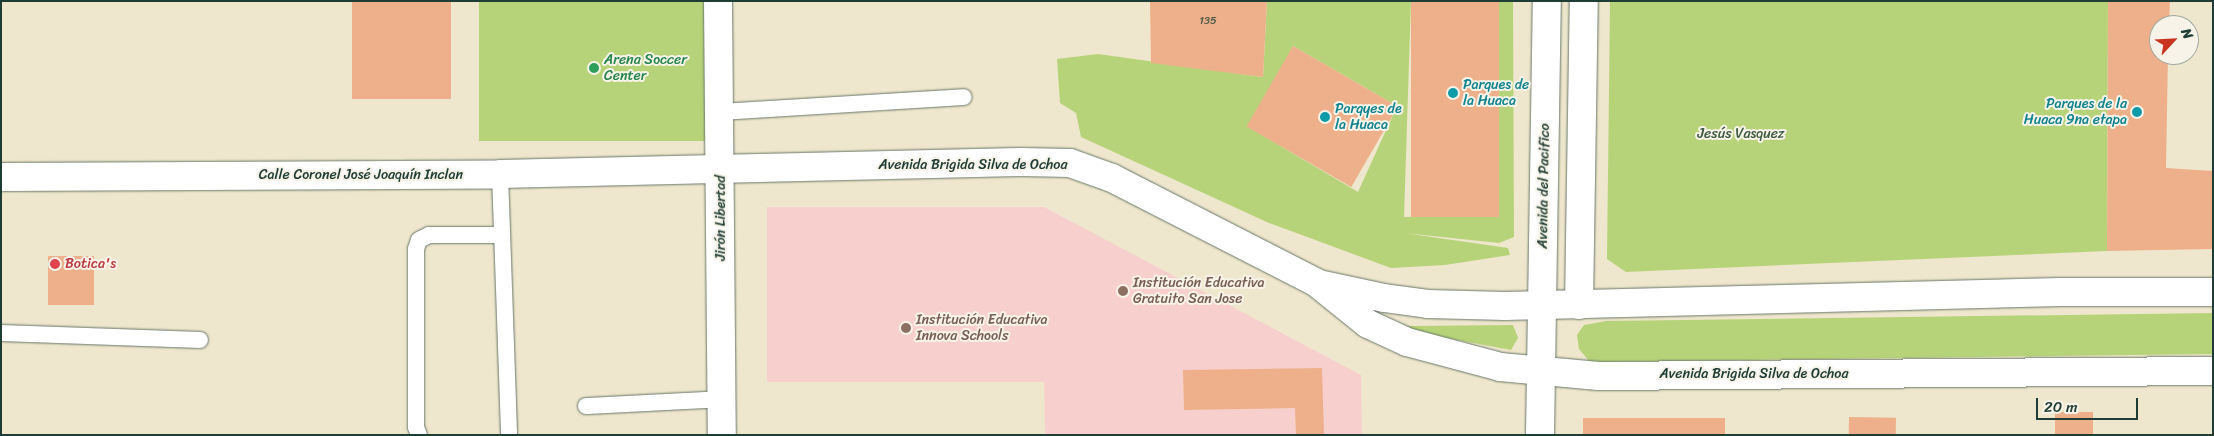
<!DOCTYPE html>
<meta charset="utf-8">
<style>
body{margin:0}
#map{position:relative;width:2214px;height:436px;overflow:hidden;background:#efe7cd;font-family:Sriracha,sans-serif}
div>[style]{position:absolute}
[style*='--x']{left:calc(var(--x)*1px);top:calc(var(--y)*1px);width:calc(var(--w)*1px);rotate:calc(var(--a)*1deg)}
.built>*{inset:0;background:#f7d0cd}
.green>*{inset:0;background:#b7d379;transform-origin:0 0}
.building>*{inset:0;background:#edb08a;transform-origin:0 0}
.roads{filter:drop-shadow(0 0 1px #68786a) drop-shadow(0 0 1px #68786a)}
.service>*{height:16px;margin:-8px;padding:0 8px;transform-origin:8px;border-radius:8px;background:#fff}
.tertiary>*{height:28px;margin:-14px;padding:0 14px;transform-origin:14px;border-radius:14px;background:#fff}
.dots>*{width:14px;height:14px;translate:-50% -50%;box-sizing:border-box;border:2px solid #f7f3e8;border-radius:50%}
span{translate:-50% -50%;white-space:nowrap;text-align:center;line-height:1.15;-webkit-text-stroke:4px #f7f3e8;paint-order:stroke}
.number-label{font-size:11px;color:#525a4a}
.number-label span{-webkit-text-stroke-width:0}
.leisure-label{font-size:14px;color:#27864d}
.left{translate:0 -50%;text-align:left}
.culture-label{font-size:14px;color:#0d838f}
.right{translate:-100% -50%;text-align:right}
.park-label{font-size:14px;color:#3d5b42}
.street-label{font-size:14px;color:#1f3d34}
.health-label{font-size:14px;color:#be3a42}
.education-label{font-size:14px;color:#785e54}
.frame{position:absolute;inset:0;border:2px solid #1f3d34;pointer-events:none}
.north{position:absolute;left:2149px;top:15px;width:50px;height:50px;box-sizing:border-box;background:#f7f3e8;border:1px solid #a1aaa0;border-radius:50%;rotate:65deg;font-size:14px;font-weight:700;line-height:20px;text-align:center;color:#1f3d34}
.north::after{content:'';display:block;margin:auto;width:18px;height:22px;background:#c8321e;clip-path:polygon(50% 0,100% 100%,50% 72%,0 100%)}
.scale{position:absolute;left:2036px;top:398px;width:102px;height:22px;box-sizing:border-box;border:2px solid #1f3d34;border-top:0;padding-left:6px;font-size:15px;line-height:18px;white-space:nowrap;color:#1f3d34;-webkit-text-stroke:4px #f7f3e8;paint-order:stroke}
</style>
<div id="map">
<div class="built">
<div style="clip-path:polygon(767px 207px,1044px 207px,1361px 375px,1362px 435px,1045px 435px,1044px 382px,767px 382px)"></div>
</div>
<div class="green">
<div style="left:479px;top:1px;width:226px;height:140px"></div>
<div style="clip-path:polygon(evenodd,1267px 1px,1411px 1px,1404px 217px,1496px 215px,1499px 1px,1513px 1px,1514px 237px,1499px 243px,1404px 233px,1508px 248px,1510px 255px,1445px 265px,1391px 268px,1269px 223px,1081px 137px,1076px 113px,1060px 103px,1057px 59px,1098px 54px,1263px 77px,1267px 1px,1293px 46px,1397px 106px,1358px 192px,1252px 129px,1293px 46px)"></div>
<div style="clip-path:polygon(1610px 1px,2108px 1px,2107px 251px,1626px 272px,1607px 259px)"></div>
<div style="clip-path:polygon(2213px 313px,2213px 354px,1590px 362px,1579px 349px,1577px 335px,1584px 325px,1606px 321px)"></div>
<div style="clip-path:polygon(1513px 325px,1518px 338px,1511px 350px,1425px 334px,1406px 326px)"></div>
</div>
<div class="building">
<div style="left:352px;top:1px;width:99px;height:98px"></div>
<div style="clip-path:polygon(1150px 1px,1267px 1px,1263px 77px,1151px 63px)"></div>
<div style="left:1411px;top:1px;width:88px;height:216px"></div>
<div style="clip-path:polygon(2108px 1px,2170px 1px,2169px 25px,2159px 25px,2159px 55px,2168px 55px,2166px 168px,2213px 171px,2213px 249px,2107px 251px)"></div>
<div style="left:1293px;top:46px;width:121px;height:93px;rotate:30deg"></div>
<div style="left:48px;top:256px;width:46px;height:49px"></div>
<div style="clip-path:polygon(1322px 368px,1324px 435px,1296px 435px,1295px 408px,1184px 410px,1183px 370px)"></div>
<div style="left:2055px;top:412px;width:38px;height:23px"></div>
<div style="left:1849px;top:417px;width:47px;height:18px;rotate:1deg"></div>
<div style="left:1583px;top:418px;width:142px;height:17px"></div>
</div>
<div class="roads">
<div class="service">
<div style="--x:720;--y:112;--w:244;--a:-3.5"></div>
<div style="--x:500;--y:174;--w:261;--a:88"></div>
<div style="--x:1;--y:333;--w:199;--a:2"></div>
<div style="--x:586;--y:406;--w:136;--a:-2.9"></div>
<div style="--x:419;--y:435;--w:9;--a:-111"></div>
<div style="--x:416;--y:427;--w:178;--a:-90"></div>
<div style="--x:416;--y:249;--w:9;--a:-72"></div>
<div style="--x:419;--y:240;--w:11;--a:-27"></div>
<div style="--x:429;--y:235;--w:73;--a:0"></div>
</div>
<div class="tertiary">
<div style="--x:718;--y:1;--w:434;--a:89.5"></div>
<div style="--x:1;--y:177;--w:499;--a:-0.3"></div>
<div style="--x:500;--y:174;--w:522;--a:-1.32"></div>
<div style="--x:1022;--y:162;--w:48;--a:1.2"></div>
<div style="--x:1070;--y:163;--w:45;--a:19.7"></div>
<div style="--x:1112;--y:178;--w:230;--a:27.1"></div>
<div style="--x:1317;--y:283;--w:65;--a:38.8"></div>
<div style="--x:1368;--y:324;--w:43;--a:24.8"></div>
<div style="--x:1407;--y:342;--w:96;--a:15"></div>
<div style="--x:1500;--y:367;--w:99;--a:5.2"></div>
<div style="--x:1599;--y:376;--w:614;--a:-0.47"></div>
<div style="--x:1323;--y:285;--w:62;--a:12"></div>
<div style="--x:1384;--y:298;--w:44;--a:7.8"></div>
<div style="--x:1428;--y:304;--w:77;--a:1.5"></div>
<div style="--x:1505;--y:306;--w:555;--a:-1.44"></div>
<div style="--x:2060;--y:292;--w:153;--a:0"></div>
<div style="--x:1579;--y:305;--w:304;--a:-89.1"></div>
<div style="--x:1540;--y:435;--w:434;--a:-89.1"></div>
</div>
</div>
<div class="dots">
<div style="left:594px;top:68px;background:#2e9e5b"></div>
<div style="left:1453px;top:93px;background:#0f9aa8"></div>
<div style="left:2137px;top:112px;background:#0f9aa8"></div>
<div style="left:1325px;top:117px;background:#0f9aa8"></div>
<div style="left:55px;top:264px;background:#e0444e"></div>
<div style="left:1123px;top:291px;background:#8d6e63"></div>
<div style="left:906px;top:328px;background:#8d6e63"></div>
</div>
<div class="number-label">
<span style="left:1208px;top:21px">135</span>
</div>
<div class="leisure-label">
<span class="left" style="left:604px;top:68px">Arena Soccer<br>Center</span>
</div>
<div class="culture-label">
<span class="left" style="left:1463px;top:93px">Parques de<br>la Huaca</span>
<span class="right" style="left:2127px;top:112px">Parques de la<br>Huaca 9na etapa</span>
<span class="left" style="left:1335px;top:117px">Parqyes de<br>la Huaca</span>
</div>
<div class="park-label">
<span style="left:1741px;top:134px">Jesús Vasquez</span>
</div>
<div class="street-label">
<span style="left:973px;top:165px">Avenida Brigida Silva de Ochoa</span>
<span style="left:361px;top:175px">Calle Coronel José Joaquín Inclan</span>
<span style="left:1544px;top:186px;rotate:-89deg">Avenida del Pacifico</span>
<span style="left:721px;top:218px;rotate:-90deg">Jirón Libertad</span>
<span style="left:1754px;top:374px">Avenida Brigida Silva de Ochoa</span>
</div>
<div class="health-label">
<span class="left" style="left:65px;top:264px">Botica's</span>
</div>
<div class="education-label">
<span class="left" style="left:1133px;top:291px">Institución Educativa<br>Gratuito San Jose</span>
<span class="left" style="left:916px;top:328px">Institución Educativa<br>Innova Schools</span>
</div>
<div class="frame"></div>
<div class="north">N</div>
<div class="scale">20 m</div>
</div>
